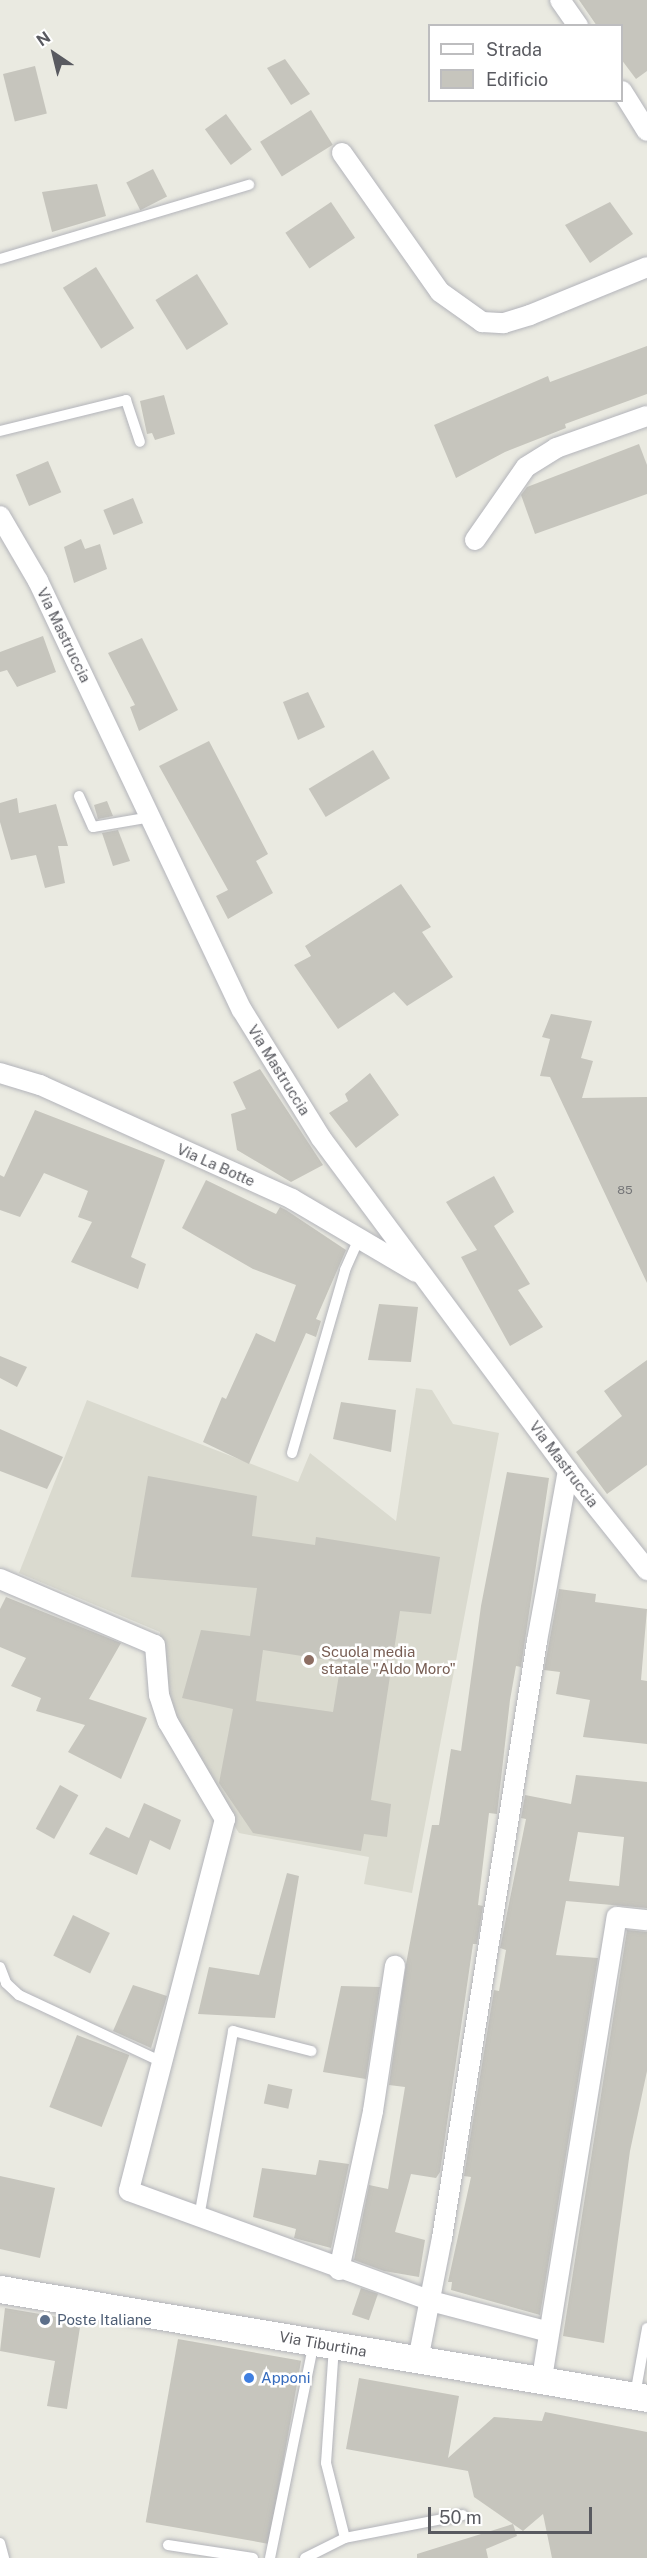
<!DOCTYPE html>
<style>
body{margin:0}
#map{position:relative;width:647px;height:2558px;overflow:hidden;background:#eaeae1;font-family:"Public Sans",sans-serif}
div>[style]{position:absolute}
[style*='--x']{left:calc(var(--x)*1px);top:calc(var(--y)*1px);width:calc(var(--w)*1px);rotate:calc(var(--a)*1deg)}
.education>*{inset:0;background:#dadacf}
.building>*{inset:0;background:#c6c5bd;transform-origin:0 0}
.roads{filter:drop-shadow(0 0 2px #b3b4ba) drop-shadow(0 0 2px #b3b4ba)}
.lane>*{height:10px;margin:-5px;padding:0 5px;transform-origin:5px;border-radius:5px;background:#fff}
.street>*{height:20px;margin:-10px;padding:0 10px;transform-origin:10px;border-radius:10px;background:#fff}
.secondary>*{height:27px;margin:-13.5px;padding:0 13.5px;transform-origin:13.5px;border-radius:13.5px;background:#fff}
.dots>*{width:16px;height:16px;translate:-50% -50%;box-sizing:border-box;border:3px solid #fff;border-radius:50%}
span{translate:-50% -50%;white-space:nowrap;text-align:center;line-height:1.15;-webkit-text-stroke:5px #fff;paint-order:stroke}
.number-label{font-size:12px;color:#747577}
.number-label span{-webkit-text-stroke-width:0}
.street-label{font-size:15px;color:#595a60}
.education-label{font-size:15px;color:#785e54}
.left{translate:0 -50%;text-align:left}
.service-label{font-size:15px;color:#4e5e75}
.shop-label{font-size:15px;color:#366cbe}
.legend{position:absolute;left:428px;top:24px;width:195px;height:78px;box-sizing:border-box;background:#fff;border:2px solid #bdbdbf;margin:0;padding:8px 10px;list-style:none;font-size:18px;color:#595a60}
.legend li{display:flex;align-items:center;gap:12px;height:30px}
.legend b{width:30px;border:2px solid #bdbdbf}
.north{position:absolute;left:24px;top:24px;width:60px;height:60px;-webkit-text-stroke:4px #fff;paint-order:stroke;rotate:325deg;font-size:16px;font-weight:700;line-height:24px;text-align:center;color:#595a60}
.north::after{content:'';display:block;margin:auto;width:21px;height:27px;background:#595a60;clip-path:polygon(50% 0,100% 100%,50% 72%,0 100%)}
.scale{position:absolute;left:428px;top:2507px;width:164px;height:27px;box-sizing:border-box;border:3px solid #595a60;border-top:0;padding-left:8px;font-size:18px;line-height:21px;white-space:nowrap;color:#595a60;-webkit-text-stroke:4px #fff;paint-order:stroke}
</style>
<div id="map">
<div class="education">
<div style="clip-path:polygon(416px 1388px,432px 1390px,453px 1424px,499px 1433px,412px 1893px,364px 1884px,369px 1857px,239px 1833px,195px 1763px,175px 1723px,165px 1688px,160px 1632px,19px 1573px,87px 1400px,298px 1482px,310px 1453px,396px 1521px)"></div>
</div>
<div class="building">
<div style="clip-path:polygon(579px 0,647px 0,647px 71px,636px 79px,621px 59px,621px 26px,597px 26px)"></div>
<div style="clip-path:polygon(285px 59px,310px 94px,291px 105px,267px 68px)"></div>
<div style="left:35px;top:66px;width:49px;height:33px;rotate:76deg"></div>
<div style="left:311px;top:110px;width:41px;height:60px;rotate:58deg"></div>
<div style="left:226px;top:114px;width:44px;height:26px;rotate:54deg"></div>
<div style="left:153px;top:169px;width:31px;height:30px;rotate:63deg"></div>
<div style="clip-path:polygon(97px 184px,106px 216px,52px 232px,42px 192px)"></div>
<div style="left:331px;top:202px;width:43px;height:55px;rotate:56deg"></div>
<div style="clip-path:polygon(610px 202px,633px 234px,590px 263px,565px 225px)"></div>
<div style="left:96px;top:267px;width:72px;height:39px;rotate:58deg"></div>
<div style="left:197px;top:274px;width:59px;height:49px;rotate:58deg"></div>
<div style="clip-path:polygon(647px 346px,647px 394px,565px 424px,566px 428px,505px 452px,456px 478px,434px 425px,548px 376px,550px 382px)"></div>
<div style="clip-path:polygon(164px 395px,175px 434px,155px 440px,152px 433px,147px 434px,140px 401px)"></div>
<div style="clip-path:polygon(639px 444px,647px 465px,647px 494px,535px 534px,521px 495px,527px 487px)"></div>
<div style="left:48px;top:461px;width:34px;height:35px;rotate:67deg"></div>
<div style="left:133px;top:498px;width:27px;height:32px;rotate:68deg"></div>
<div style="clip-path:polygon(81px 539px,85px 549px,100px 544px,107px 569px,74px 583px,64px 547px)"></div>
<div style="clip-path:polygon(43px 636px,56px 672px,17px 687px,7px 670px,0 672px,0 652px)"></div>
<div style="clip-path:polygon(142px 638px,178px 710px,139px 731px,130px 707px,135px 705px,108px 653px)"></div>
<div style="clip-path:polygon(308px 692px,325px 727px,298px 740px,283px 702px)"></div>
<div style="clip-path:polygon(209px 741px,268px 854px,256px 861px,273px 893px,228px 919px,216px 896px,228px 890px,159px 766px)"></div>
<div style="left:373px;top:750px;width:33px;height:75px;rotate:59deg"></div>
<div style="clip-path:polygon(17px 798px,19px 813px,56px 804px,68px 846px,58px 846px,65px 883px,45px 888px,36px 855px,11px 860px,0 822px,0 803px)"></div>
<div style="clip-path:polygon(107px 801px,113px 816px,98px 819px,94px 805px)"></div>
<div style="clip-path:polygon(118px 830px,130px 861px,113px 866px,102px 833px)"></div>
<div style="clip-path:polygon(401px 884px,431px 927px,422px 932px,453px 977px,407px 1006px,394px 992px,338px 1029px,294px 965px,311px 956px,305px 946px)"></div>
<div style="clip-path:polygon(551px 1014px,592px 1021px,581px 1058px,593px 1061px,582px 1098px,647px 1097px,647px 1283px,550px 1077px,540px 1076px,550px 1039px,542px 1037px)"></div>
<div style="clip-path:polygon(260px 1069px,323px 1165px,291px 1182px,237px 1150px,231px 1114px,246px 1109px,233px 1082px)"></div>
<div style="clip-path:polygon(370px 1073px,399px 1115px,356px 1148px,329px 1113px,348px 1101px,345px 1094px)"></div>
<div style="clip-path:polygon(35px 1110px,165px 1160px,131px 1257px,146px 1264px,138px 1289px,71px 1262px,92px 1222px,78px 1217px,88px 1191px,44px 1173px,20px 1217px,0 1210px,0 1175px,4px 1177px)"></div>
<div style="clip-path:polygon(494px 1176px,514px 1212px,494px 1226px,530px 1284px,518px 1290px,543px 1327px,510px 1346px,461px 1257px,477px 1250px,446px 1202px)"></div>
<div style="clip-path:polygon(206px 1180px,276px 1214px,280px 1207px,286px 1210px,346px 1250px,316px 1319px,321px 1321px,316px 1337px,306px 1333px,249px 1464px,203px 1442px,222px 1397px,226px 1399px,256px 1333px,275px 1342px,296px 1285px,253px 1269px,182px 1228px)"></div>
<div style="clip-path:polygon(379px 1304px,418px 1307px,411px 1362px,368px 1360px)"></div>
<div style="clip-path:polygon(0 1356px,27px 1367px,17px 1387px,0 1378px)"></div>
<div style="clip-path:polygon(647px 1360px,647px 1465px,607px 1494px,576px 1452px,622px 1416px,604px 1391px)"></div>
<div style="clip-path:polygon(341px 1402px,396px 1410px,391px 1452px,333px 1439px)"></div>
<div style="clip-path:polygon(0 1429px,63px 1457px,47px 1489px,0 1471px)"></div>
<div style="clip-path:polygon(507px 1472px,549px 1478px,521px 1667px,516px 1666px,510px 1700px,497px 1814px,489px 1813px,478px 1905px,483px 1906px,477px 1944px,473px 1944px,440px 2172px,436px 2178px,411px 2174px,395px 2232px,425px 2240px,419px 2277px,384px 2271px,354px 2260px,369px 2185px,388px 2189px,405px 2087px,389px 2085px,406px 1964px,432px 1825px,439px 1825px,451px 1749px,461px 1751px,481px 1606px)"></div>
<div style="clip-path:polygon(evenodd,148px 1476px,257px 1496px,252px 1536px,315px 1545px,316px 1537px,440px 1557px,431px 1614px,400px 1611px,371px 1800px,391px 1804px,387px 1837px,364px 1834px,361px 1851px,253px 1833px,219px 1783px,233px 1709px,182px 1698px,201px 1630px,250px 1636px,257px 1588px,131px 1577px,148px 1476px,263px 1650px,341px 1662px,333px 1712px,256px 1701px,263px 1650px)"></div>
<div style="clip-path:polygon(559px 1589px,596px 1594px,595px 1602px,647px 1609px,641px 1680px,647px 1681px,647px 1744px,583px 1737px,590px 1700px,556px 1694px,560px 1672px,544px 1670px)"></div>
<div style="clip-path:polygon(6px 1597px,121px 1643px,89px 1699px,147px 1718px,121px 1779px,68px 1752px,85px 1725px,36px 1711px,41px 1698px,11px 1686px,26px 1658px,0 1647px,0 1609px)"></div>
<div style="clip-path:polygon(evenodd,576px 1775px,647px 1782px,647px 1908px,566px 1901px,556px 1955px,598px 1958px,540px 2315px,451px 2290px,452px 2282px,448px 2282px,471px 2177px,464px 2176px,494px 1990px,499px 1991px,506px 1950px,500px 1948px,526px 1819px,521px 1818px,525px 1795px,571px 1804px,576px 1775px,578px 1832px,624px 1837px,619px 1886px,569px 1881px,578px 1832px)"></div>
<div style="left:60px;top:1785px;width:21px;height:50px;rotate:29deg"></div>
<div style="clip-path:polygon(144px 1803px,181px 1820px,170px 1850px,150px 1840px,137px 1875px,89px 1854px,106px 1827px,129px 1838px)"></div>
<div style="clip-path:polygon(287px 1873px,299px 1876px,275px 2018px,198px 2014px,209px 1967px,259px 1975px)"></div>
<div style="left:73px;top:1915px;width:41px;height:45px;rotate:26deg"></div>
<div style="clip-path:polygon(627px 1930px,647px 1932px,647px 2071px,630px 2151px,604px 2343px,563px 2336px)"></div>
<div style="clip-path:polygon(133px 1985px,167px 1996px,151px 2048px,113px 2031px)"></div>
<div style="clip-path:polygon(341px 1986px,380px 1987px,366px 2079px,323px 2072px)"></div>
<div style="left:77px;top:2035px;width:56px;height:77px;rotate:21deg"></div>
<div style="left:268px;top:2084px;width:25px;height:20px;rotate:12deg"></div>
<div style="clip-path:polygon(319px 2160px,349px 2164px,331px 2248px,294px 2238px,296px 2229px,253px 2217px,262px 2168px,316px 2175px)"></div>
<div style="clip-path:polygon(0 2176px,55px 2188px,40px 2258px,0 2249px)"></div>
<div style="left:361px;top:2288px;width:18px;height:28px;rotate:19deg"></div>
<div style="clip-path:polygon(5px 2308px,81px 2321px,67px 2409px,47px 2406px,55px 2361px,0 2351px)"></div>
<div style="left:178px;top:2339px;width:125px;height:186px;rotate:10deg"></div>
<div style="clip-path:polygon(359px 2378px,459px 2396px,448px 2458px,494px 2417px,542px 2421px,545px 2412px,647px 2432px,647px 2558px,552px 2558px,543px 2514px,523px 2531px,474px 2497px,468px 2471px,346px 2449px)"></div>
<div style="clip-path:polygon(513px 2524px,517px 2536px,486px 2549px,488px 2558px,417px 2558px,417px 2554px)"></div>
</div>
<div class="roads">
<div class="lane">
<div style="--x:0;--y:259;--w:260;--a:-16.6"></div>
<div style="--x:0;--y:431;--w:130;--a:-13.8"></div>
<div style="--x:126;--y:400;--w:44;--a:71.6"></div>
<div style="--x:79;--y:796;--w:34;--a:66"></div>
<div style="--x:93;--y:827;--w:59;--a:-9.8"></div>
<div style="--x:292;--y:1453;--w:191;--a:-73.8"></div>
<div style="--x:345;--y:1270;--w:35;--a:-66"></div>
<div style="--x:0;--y:1967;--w:17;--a:69"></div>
<div style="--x:6;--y:1983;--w:18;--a:43"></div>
<div style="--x:19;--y:1995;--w:160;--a:25.1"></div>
<div style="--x:199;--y:2217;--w:189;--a:-79.6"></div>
<div style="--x:233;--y:2031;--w:81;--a:14.4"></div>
<div style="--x:334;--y:2346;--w:117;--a:93.9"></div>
<div style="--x:326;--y:2463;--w:77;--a:75.8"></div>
<div style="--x:345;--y:2538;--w:120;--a:-11"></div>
<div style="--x:635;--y:2395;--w:68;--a:-79.8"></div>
<div style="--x:0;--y:2543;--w:16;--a:75"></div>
<div style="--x:168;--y:2545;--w:86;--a:8.7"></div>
<div style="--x:270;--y:2558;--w:220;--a:-78.5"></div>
<div style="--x:305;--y:2558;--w:45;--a:-26.6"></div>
</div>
<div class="street">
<div style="--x:560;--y:0;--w:32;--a:55"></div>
<div style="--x:622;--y:91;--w:47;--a:58"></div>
<div style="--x:342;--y:153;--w:170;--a:54.8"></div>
<div style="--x:440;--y:292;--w:52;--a:35.5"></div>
<div style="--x:482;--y:322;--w:22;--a:3"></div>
<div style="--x:504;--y:323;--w:27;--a:-17"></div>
<div style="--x:530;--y:315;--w:126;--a:-22.3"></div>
<div style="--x:0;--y:516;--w:75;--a:59.7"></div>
<div style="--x:38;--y:581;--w:475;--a:64.6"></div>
<div style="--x:242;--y:1010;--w:150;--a:58.3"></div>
<div style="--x:321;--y:1138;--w:415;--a:53.4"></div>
<div style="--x:568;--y:1471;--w:127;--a:51.4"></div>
<div style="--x:475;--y:540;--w:89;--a:-55.1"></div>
<div style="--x:526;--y:467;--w:36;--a:-32"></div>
<div style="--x:556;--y:448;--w:96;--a:-19.4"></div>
<div style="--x:0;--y:1073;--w:42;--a:16.7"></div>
<div style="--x:40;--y:1085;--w:277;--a:24.3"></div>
<div style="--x:292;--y:1199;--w:144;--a:30.5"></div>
<div style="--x:0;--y:1579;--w:168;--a:23.1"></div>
<div style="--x:155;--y:1645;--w:50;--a:85.4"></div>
<div style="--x:159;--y:1695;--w:28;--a:72"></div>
<div style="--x:168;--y:1722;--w:113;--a:59.6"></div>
<div style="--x:225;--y:1819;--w:384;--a:104.5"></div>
<div style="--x:129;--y:2191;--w:321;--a:20"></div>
<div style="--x:431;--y:2301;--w:122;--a:14.7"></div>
<div style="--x:339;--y:2270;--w:163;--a:-77.9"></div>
<div style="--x:373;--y:2111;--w:147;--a:-81.4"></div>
<div style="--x:418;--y:2360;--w:124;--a:-78.9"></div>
<div style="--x:442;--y:2238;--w:605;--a:-80.96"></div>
<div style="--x:537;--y:1641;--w:173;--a:-79.7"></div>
<div style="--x:542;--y:2378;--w:467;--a:-80.8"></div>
<div style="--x:617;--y:1917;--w:30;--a:6"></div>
</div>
<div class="secondary">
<div style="--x:0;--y:2289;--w:656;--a:9.56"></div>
</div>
</div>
<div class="dots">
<div style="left:309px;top:1660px;background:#8d6e63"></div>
<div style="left:45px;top:2320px;background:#5c6f8a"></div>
<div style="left:249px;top:2378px;background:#3f7fe0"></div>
</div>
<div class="number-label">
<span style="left:625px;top:1191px">85</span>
</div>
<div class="street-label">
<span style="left:64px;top:635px;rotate:64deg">Via Mastruccia</span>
<span style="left:279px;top:1070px;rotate:58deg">Via Mastruccia</span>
<span style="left:216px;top:1165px;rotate:24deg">Via La Botte</span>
<span style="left:564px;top:1464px;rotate:53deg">Via Mastruccia</span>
<span style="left:323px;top:2344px;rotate:10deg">Via Tiburtina</span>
</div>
<div class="education-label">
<span class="left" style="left:321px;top:1660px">Scuola media<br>statale "Aldo Moro"</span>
</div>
<div class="service-label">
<span class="left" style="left:57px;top:2320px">Poste Italiane</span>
</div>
<div class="shop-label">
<span class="left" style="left:261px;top:2378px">Apponi</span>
</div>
<ul class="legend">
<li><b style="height:8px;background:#fff"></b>Strada</li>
<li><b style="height:16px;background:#c6c5bd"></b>Edificio</li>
</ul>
<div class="north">N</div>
<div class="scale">50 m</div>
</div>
